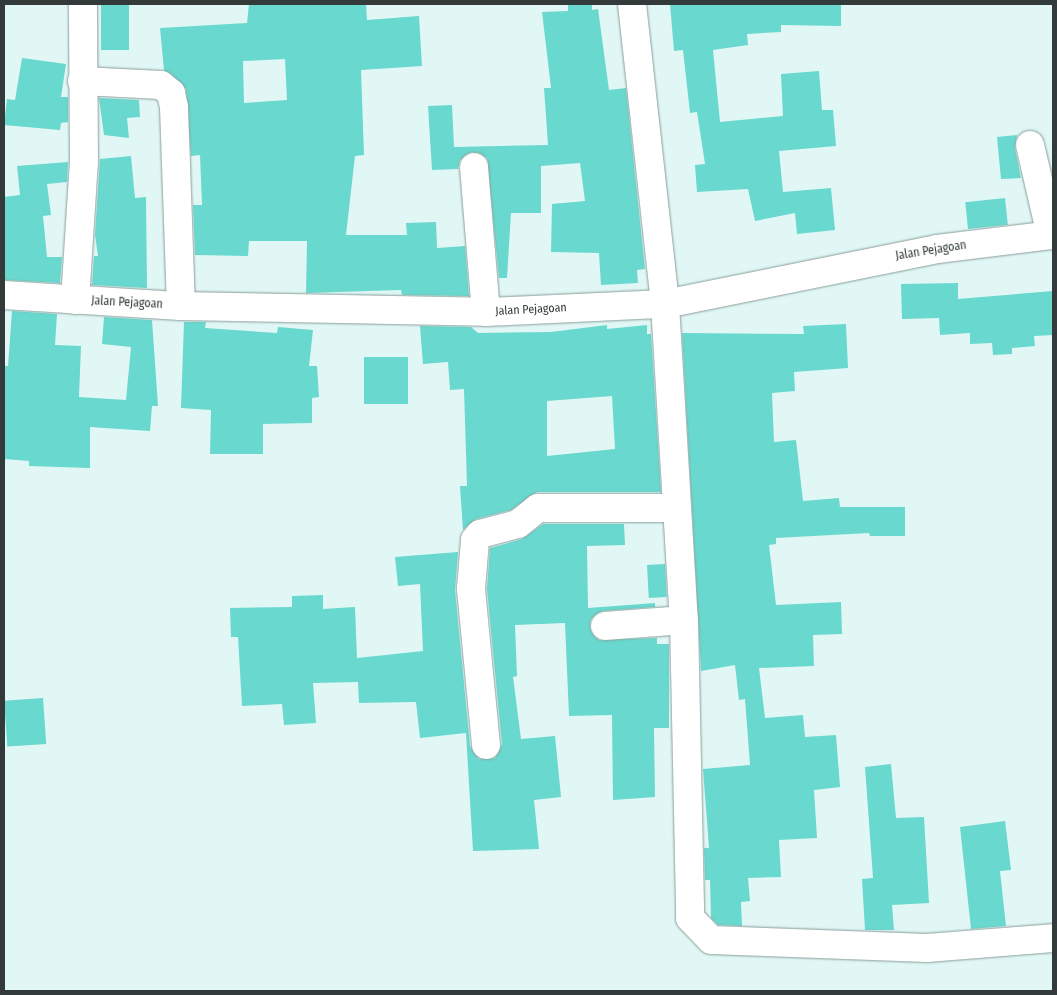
<!DOCTYPE html>
<style>
body{margin:0}
#map{position:relative;width:1057px;height:995px;overflow:hidden;background:#e1f7f5;font-family:"Fira Sans Condensed",sans-serif}
div>[style]{position:absolute}
[style*='--x']{left:calc(var(--x)*1px);top:calc(var(--y)*1px);width:calc(var(--w)*1px);rotate:calc(var(--a)*1deg)}
.building>*{inset:0;background:#69d8ce;transform-origin:0 0}
.roads{filter:drop-shadow(0 0 1px #899e9b) drop-shadow(0 0 1px #899e9b)}
.minor>*{height:28px;margin:-14px;padding:0 14px;transform-origin:14px;border-radius:14px;background:#fff}
span{translate:-50% -50%;white-space:nowrap;text-align:center;line-height:1.15;-webkit-text-stroke:4px #fff;paint-order:stroke}
.street-label{font-size:12px;color:#323b3a}
.frame{position:absolute;inset:0;border:5px solid #323b3a;pointer-events:none}
</style>
<div id="map">
<div class="building">
<div style="left:101px;top:4px;width:28px;height:46px"></div>
<div style="clip-path:polygon(evenodd,249px 4px,366px 4px,367px 20px,419px 16px,422px 66px,361px 70px,364px 155px,355px 156px,346px 235px,407px 235px,406px 223px,436px 222px,437px 248px,465px 246px,469px 296px,402px 295px,401px 290px,306px 293px,307px 241px,249px 241px,248px 256px,195px 255px,193px 205px,202px 205px,200px 155px,191px 156px,186px 89px,164px 70px,160px 28px,247px 23px,249px 4px,285px 59px,287px 100px,244px 103px,243px 61px,285px 59px)"></div>
<div style="clip-path:polygon(568px 4px,592px 4px,592px 10px,598px 9px,609px 90px,626px 88px,645px 269px,637px 270px,638px 283px,601px 285px,599px 253px,551px 252px,552px 204px,585px 201px,580px 163px,541px 166px,541px 213px,511px 213px,507px 278px,499px 278px,487px 158px,472px 152px,460px 160px,458px 169px,432px 170px,428px 106px,452px 105px,454px 147px,548px 145px,544px 88px,551px 88px,542px 12px,568px 11px)"></div>
<div style="clip-path:polygon(670px 4px,841px 4px,841px 26px,781px 25px,781px 32px,747px 34px,748px 45px,713px 50px,720px 122px,783px 116px,781px 74px,819px 71px,822px 110px,833px 110px,836px 146px,779px 151px,783px 192px,831px 188px,835px 230px,797px 234px,795px 213px,755px 221px,748px 189px,697px 192px,695px 165px,705px 164px,697px 112px,690px 113px,683px 50px,674px 51px)"></div>
<div style="clip-path:polygon(22px 58px,66px 64px,61px 97px,68px 97px,68px 122px,61px 123px,60px 130px,4px 125px,7px 99px,15px 100px)"></div>
<div style="clip-path:polygon(99px 98px,139px 100px,140px 117px,127px 118px,129px 138px,104px 135px)"></div>
<div style="clip-path:polygon(1017px 135px,1015px 148px,1021px 178px,1001px 179px,997px 137px)"></div>
<div style="clip-path:polygon(131px 156px,135px 198px,146px 197px,147px 288px,92px 285px,94px 256px,98px 256px,95px 235px,100px 159px)"></div>
<div style="clip-path:polygon(68px 162px,67px 182px,47px 184px,51px 215px,43px 216px,47px 257px,62px 257px,60px 283px,4px 280px,4px 197px,20px 195px,17px 166px)"></div>
<div style="left:1005px;top:198px;width:27px;height:40px;rotate:84deg"></div>
<div style="clip-path:polygon(958px 283px,958px 299px,1053px 291px,1053px 335px,1034px 336px,1035px 346px,1012px 348px,1012px 354px,993px 355px,992px 343px,970px 344px,970px 333px,940px 335px,939px 318px,902px 319px,901px 284px)"></div>
<div style="clip-path:polygon(12px 311px,57px 314px,55px 345px,81px 346px,79px 397px,126px 400px,131px 347px,102px 344px,104px 317px,152px 320px,158px 406px,152px 406px,150px 431px,90px 427px,90px 468px,29px 466px,29px 461px,4px 459px,4px 366px,8px 366px)"></div>
<div style="clip-path:polygon(184px 322px,206px 322px,205px 328px,277px 333px,278px 327px,313px 330px,309px 366px,317px 366px,319px 397px,312px 398px,312px 423px,263px 424px,263px 454px,210px 454px,211px 410px,181px 408px)"></div>
<div style="clip-path:polygon(846px 324px,848px 368px,794px 372px,795px 391px,772px 393px,774px 442px,796px 440px,803px 501px,839px 498px,840px 507px,905px 507px,905px 536px,870px 536px,869px 533px,776px 538px,776px 544px,769px 545px,776px 605px,841px 602px,842px 634px,813px 635px,814px 666px,759px 668px,765px 718px,803px 715px,805px 737px,836px 735px,840px 787px,814px 790px,817px 838px,779px 840px,781px 877px,748px 878px,750px 901px,741px 902px,742px 926px,718px 925px,711px 918px,710px 880px,705px 880px,704px 848px,709px 848px,703px 769px,750px 765px,745px 699px,739px 700px,735px 665px,701px 671px,682px 333px,804px 334px,803px 326px)"></div>
<div style="clip-path:polygon(evenodd,607px 325px,607px 329px,647px 325px,647px 334px,651px 334px,661px 492px,537px 492px,511px 510px,476px 519px,463px 530px,460px 486px,467px 486px,464px 389px,450px 390px,448px 362px,423px 364px,420px 326px,471px 327px,478px 333px,551px 332px,607px 325px,612px 396px,615px 449px,547px 456px,547px 401px,612px 396px)"></div>
<div style="left:364px;top:357px;width:44px;height:47px"></div>
<div style="clip-path:polygon(543px 524px,624px 524px,625px 545px,587px 546px,588px 608px,655px 603px,655px 607px,603px 611px,591px 619px,590px 628px,599px 640px,657px 638px,657px 644px,669px 644px,669px 728px,654px 728px,655px 797px,613px 800px,612px 715px,569px 716px,565px 623px,515px 625px,517px 676px,513px 677px,521px 739px,555px 736px,561px 797px,534px 800px,539px 849px,473px 851px,466px 733px,420px 738px,416px 702px,359px 703px,358px 682px,313px 683px,316px 723px,284px 725px,282px 704px,242px 706px,238px 637px,231px 637px,230px 608px,292px 607px,292px 596px,323px 595px,323px 609px,355px 607px,357px 658px,423px 651px,420px 584px,398px 586px,395px 557px,458px 552px,455px 590px,470px 746px,479px 759px,495px 758px,502px 744px,487px 589px,490px 548px,522px 539px)"></div>
<div style="left:665px;top:564px;width:33px;height:18px;rotate:87deg"></div>
<div style="left:43px;top:698px;width:46px;height:39px;rotate:86deg"></div>
<div style="clip-path:polygon(891px 764px,896px 818px,924px 817px,929px 903px,892px 905px,894px 930px,865px 930px,862px 879px,873px 878px,865px 767px)"></div>
<div style="clip-path:polygon(1005px 821px,1011px 870px,1000px 871px,1006px 926px,971px 929px,960px 827px)"></div>
</div>
<div class="roads">
<div class="minor">
<div style="--x:632;--y:4;--w:302;--a:83.7"></div>
<div style="--x:665;--y:304;--w:317;--a:86.6"></div>
<div style="--x:684;--y:620;--w:298;--a:88.8"></div>
<div style="--x:690;--y:918;--w:30;--a:46"></div>
<div style="--x:711;--y:940;--w:216;--a:2.1"></div>
<div style="--x:927;--y:948;--w:126;--a:-4.5"></div>
<div style="--x:82;--y:81;--w:79;--a:2.9"></div>
<div style="--x:161;--y:85;--w:13;--a:39"></div>
<div style="--x:171;--y:93;--w:14;--a:78"></div>
<div style="--x:174;--y:107;--w:199;--a:88"></div>
<div style="--x:1030;--y:145;--w:92;--a:76.9"></div>
<div style="--x:474;--y:167;--w:145;--a:85.3"></div>
<div style="--x:4;--y:295;--w:177;--a:3.6"></div>
<div style="--x:181;--y:306;--w:305;--a:1.1"></div>
<div style="--x:486;--y:312;--w:179;--a:-2.6"></div>
<div style="--x:665;--y:304;--w:278;--a:-11.4"></div>
<div style="--x:937;--y:249;--w:117;--a:-6.9"></div>
<div style="--x:75;--y:300;--w:138;--a:-86.3"></div>
<div style="--x:84;--y:162;--w:158;--a:-90.4"></div>
<div style="--x:605;--y:626;--w:79;--a:-4.3"></div>
<div style="--x:486;--y:745;--w:157;--a:-95.5"></div>
<div style="--x:471;--y:589;--w:49;--a:-85.3"></div>
<div style="--x:475;--y:540;--w:8;--a:-50"></div>
<div style="--x:480;--y:534;--w:39;--a:-15"></div>
<div style="--x:518;--y:524;--w:26;--a:-39"></div>
<div style="--x:538;--y:508;--w:139;--a:0"></div>
</div>
</div>
<div class="street-label">
<span style="left:931px;top:251px;rotate:-9deg">Jalan Pejagoan</span>
<span style="left:127px;top:303px;rotate:3deg">Jalan Pejagoan</span>
<span style="left:531px;top:310px;rotate:-3deg">Jalan Pejagoan</span>
</div>
<div class="frame"></div>
</div>
